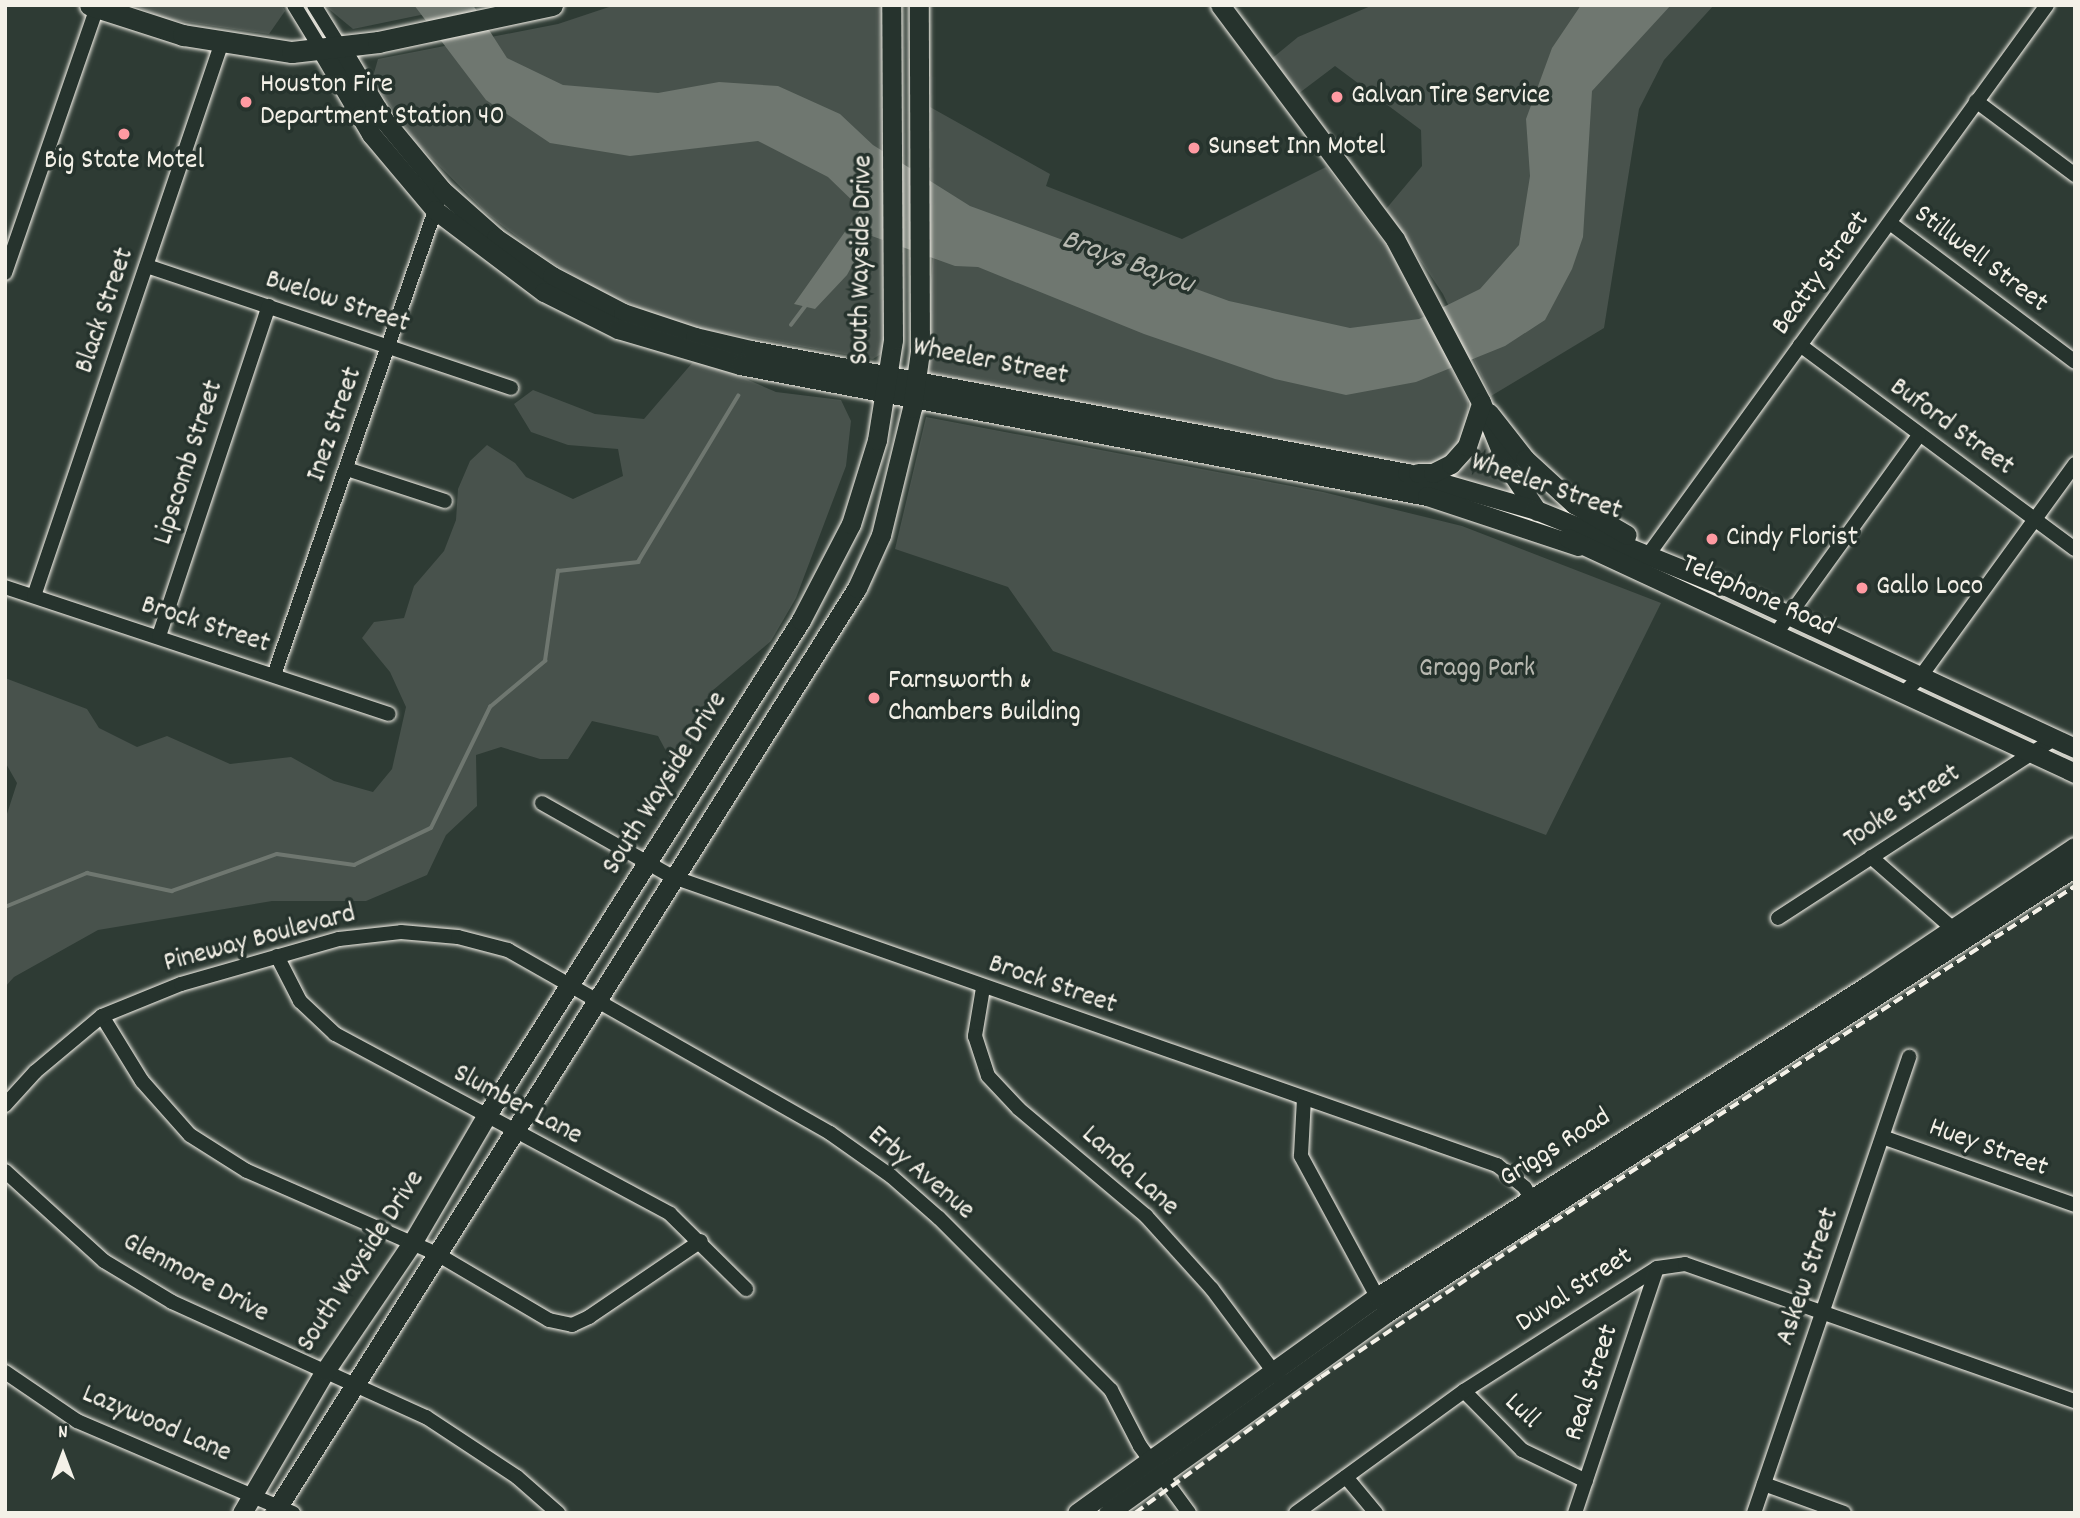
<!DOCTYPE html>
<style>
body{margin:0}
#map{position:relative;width:2080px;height:1518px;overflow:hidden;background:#2e3b34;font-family:Dekko,sans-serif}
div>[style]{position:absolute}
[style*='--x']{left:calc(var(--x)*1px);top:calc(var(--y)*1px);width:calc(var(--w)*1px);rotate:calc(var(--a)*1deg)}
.green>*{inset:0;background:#48524c}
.water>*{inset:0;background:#6f7770}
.stream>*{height:3.5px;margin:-1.75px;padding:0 1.75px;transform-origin:1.75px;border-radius:1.75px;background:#6f7770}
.roads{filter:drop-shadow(0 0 2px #f4f1e8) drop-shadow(0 0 2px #f4f1e8)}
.street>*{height:14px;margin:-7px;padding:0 7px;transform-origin:7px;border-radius:7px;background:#26332d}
.secondary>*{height:19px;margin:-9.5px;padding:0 9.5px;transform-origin:9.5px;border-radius:9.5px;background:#26332d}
.primary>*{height:21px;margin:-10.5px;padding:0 10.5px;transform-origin:10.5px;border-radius:10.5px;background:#26332d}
.rail>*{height:3.5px;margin-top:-1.75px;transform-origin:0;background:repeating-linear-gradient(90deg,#f4f1e8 0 10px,transparent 0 15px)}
.dots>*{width:19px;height:19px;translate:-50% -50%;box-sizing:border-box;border:4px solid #26332d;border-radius:50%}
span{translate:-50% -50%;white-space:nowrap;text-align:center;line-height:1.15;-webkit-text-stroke:7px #26332d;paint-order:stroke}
.poi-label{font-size:28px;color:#f4f1e8}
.left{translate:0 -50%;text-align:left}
.street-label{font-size:28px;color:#f4f1e8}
.park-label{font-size:28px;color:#b8b9b1}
.water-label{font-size:30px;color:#b8bab2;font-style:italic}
.frame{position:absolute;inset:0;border:7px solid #f4f1e8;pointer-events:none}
.north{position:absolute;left:28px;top:1420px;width:70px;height:70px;-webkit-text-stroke:5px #26332d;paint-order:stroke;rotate:0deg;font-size:19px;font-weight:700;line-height:28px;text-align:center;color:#f4f1e8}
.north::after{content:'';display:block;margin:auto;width:24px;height:32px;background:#f4f1e8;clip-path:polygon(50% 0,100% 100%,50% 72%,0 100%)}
</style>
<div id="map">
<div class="green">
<div style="clip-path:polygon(133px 5px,282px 5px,285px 11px,269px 34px,165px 19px)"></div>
<div style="clip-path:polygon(324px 5px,469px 5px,353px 29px)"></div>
<div style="clip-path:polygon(615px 5px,885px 5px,886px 337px,881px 354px,873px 359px,679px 325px,602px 292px,546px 259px,486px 213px,417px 143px,372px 80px,378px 59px,558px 24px)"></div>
<div style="clip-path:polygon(1373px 5px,1714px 5px,1664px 60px,1639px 109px,1604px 328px,1491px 396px,1443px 294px,1386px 209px,1422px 166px,1421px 130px,1335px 66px,1298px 94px,1270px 60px,1298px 37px)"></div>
<div style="clip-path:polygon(930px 107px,1050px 174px,1046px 186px,1182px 239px,1326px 167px,1389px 249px,1412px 290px,1468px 401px,1468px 432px,1445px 460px,1426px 467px,1400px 465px,928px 373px,924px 359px,933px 257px)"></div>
<div style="clip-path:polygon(693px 362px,712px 364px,776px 392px,841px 400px,851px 421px,846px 466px,796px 598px,771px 641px,712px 691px,695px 722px,689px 755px,674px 766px,658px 736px,592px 721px,568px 759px,540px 759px,501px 747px,476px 755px,477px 806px,446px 835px,427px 875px,366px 901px,272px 901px,98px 930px,14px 977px,5px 987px,5px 820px,17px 783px,5px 762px,5px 678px,87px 709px,99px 728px,137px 747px,167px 736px,230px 764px,291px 757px,334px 781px,373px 792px,392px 769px,406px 707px,390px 672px,362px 638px,374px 622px,404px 618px,414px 586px,444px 551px,456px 520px,458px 489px,470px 461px,487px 445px,515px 463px,526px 477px,573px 499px,623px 476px,618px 449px,568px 445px,531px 432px,514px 404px,533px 390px,595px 414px,644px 419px)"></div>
<div style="clip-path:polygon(926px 417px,1323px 492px,1462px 526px,1661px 603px,1546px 835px,1053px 651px,1008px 587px,895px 549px)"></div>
<div style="clip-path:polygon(1485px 433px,1515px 491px,1511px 494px,1450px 476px,1480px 434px)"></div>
</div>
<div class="water">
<div style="clip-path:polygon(414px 5px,473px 5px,507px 58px,563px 85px,658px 93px,719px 82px,778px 86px,840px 114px,873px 145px,970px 206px,1229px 301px,1350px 328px,1419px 319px,1480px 289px,1519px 245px,1530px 176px,1526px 119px,1552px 48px,1581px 5px,1671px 5px,1592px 91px,1583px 237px,1572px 269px,1545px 320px,1505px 346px,1416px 382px,1346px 395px,1275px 379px,1144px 334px,978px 267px,955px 266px,869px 235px,847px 275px,815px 309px,794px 304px,861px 209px,828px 177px,758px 141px,630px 156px,550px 143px,486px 100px)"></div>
</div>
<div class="stream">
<div style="--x:791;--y:325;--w:26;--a:-53"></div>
<div style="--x:5;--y:907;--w:89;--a:-22.5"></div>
<div style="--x:87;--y:873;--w:87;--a:12"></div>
<div style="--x:172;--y:891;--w:111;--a:-19.4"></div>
<div style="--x:277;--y:854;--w:78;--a:8.1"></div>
<div style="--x:354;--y:865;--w:85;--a:-25.7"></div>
<div style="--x:431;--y:828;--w:135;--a:-64"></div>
<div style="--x:490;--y:707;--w:72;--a:-39.9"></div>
<div style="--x:545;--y:661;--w:91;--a:-81.8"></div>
<div style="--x:558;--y:571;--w:81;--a:-6.4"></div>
<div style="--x:638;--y:562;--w:194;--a:-58.9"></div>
</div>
<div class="roads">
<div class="street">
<div style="--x:294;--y:5;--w:52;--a:58.5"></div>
<div style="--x:314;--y:5;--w:49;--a:58.2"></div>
<div style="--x:1976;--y:101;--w:124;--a:36.8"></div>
<div style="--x:1890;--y:223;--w:231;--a:36.9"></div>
<div style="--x:147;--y:266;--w:384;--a:18.5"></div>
<div style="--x:5;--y:273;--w:281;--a:-70.9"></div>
<div style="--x:1800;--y:345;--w:342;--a:36.6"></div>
<div style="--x:347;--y:469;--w:103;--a:18.1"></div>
<div style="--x:1643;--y:562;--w:688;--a:-54.05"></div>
<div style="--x:5;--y:587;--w:404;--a:18.3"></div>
<div style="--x:34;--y:596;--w:585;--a:-71.26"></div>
<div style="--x:1775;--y:635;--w:246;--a:-54.2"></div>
<div style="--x:159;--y:636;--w:348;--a:-71.6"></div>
<div style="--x:274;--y:675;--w:501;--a:-70.88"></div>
<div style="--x:1904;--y:693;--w:24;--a:-45"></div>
<div style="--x:1921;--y:676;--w:262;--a:-54"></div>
<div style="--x:542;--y:803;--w:150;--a:29.5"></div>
<div style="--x:673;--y:877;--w:873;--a:19.27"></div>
<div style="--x:1497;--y:1165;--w:36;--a:39"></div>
<div style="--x:1525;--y:1188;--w:21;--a:59"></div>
<div style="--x:1871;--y:857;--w:118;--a:41.2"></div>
<div style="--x:1778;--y:918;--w:329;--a:-33"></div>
<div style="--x:277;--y:956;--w:51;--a:62.9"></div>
<div style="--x:300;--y:1001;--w:48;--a:43.3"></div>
<div style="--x:335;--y:1034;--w:380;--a:28.2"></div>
<div style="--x:670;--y:1214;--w:107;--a:44.6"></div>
<div style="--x:983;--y:988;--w:49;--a:99.5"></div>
<div style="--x:975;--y:1036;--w:42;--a:72"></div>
<div style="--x:988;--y:1076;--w:45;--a:46.8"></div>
<div style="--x:1019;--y:1109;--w:166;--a:40.1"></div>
<div style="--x:1146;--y:1216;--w:98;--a:47.9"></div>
<div style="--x:1212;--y:1289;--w:112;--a:53.3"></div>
<div style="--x:102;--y:1016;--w:76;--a:58.4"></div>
<div style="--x:142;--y:1081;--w:72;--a:48.4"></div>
<div style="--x:190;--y:1135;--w:67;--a:32.3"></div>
<div style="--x:247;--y:1171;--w:207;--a:23.6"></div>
<div style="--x:437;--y:1254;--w:130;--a:30.5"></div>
<div style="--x:549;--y:1320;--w:24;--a:12"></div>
<div style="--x:572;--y:1325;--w:19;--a:-25"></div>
<div style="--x:589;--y:1317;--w:135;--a:-34.2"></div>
<div style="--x:1304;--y:1098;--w:58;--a:93"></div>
<div style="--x:1301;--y:1156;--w:168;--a:61.6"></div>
<div style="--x:5;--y:1105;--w:45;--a:-47.7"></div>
<div style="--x:35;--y:1072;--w:87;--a:-39.9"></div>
<div style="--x:102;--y:1016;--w:85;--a:-22.1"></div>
<div style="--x:181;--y:984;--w:164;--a:-15.9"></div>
<div style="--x:339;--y:939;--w:62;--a:-6.4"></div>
<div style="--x:401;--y:932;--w:57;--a:5"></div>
<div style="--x:458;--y:937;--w:52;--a:14.6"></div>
<div style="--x:508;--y:950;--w:370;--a:29.6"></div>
<div style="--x:830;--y:1133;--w:75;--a:35.2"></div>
<div style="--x:891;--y:1176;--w:64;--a:41.2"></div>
<div style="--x:939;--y:1218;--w:243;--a:45"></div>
<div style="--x:1111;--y:1390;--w:63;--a:62.6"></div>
<div style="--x:1140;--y:1446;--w:83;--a:53.8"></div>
<div style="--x:1885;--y:1138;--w:201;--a:19.4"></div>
<div style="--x:5;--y:1171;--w:134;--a:42.3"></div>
<div style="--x:104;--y:1261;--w:79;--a:31.1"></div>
<div style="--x:172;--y:1302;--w:279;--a:24.4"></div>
<div style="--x:426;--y:1417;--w:109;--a:33.4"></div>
<div style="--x:517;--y:1477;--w:55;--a:41.3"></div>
<div style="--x:5;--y:1372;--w:87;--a:34.2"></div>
<div style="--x:77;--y:1421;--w:235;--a:23.1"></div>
<div style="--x:1464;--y:1391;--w:83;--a:45.5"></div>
<div style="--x:1522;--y:1450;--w:71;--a:25.8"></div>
<div style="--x:1346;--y:1477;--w:47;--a:50.2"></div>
<div style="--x:1764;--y:1484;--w:85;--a:19.9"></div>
<div style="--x:1296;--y:1513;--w:208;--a:-36"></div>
<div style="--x:1464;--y:1391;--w:229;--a:-32.5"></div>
<div style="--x:1657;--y:1268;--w:28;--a:-8"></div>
<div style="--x:1685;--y:1264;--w:413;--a:19.4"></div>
<div style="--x:1575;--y:1513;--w:258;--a:-71.5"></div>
<div style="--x:1754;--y:1513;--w:482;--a:-71.2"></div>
</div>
<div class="secondary">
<div style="--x:1220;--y:5;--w:292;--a:53.2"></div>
<div style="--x:1395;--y:239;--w:184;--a:62.2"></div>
<div style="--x:1481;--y:402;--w:69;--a:67.9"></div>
<div style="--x:1507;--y:466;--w:54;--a:56.3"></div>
<div style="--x:340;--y:47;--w:85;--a:58.9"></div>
<div style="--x:384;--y:120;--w:91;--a:50.4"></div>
<div style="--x:442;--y:190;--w:72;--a:41.6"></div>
<div style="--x:496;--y:238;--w:68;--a:34.2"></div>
<div style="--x:552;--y:276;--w:80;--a:27.5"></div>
<div style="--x:623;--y:313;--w:76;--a:18.4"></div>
<div style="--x:695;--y:337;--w:57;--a:13.1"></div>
<div style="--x:751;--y:350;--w:667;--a:10.62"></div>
<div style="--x:1407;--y:473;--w:134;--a:16"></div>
<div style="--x:1536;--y:510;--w:202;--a:22.1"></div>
<div style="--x:321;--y:49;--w:99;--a:59.5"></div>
<div style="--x:371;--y:134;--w:99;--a:49.9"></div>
<div style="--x:435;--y:210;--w:136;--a:37"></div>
<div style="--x:544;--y:292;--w:83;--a:26.6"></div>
<div style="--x:618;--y:329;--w:127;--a:16.4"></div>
<div style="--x:740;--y:365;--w:699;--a:10.8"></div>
<div style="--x:1427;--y:496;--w:159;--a:18.3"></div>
<div style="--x:1489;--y:413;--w:58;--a:52"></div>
<div style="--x:1525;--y:459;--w:67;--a:42.6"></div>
<div style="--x:1574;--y:504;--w:61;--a:30.3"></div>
<div style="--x:1418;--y:473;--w:15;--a:0"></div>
<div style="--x:1433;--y:473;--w:20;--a:-27"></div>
<div style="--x:1451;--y:464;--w:24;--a:-48"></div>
<div style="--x:1467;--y:446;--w:44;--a:-71.6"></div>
<div style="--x:1568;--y:538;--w:559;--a:24.87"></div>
<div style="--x:1713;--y:580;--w:399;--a:24.9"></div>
<div style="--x:242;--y:1513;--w:164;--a:-59.7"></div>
<div style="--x:325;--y:1371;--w:155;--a:-55.8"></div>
<div style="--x:412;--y:1243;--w:145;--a:-59.7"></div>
<div style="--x:485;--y:1118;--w:590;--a:-57.6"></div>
<div style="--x:801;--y:620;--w:108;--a:-62.5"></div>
<div style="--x:851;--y:524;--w:88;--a:-72.8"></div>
<div style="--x:877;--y:440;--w:101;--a:-80.9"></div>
<div style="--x:893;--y:340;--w:335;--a:-90.3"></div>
<div style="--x:274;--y:1513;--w:1093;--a:-57.78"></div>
<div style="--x:857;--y:588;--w:58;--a:-65.6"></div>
<div style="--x:881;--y:535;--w:131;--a:-76.3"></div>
<div style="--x:912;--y:408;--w:57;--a:-81.9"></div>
<div style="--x:920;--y:352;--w:347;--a:-90.2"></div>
<div style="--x:1077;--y:1513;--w:370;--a:-35.8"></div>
<div style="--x:1377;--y:1297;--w:580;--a:-32.4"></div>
<div style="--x:1867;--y:986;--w:250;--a:-33.8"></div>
<div style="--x:1108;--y:1513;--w:342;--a:-35.7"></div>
<div style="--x:1386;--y:1313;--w:821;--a:-32.92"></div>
</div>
<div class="primary">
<div style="--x:90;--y:5;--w:98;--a:17.9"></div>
<div style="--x:183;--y:35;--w:110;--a:8.9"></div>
<div style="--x:292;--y:52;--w:87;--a:-6.6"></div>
<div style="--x:378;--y:42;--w:178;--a:-12"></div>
</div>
</div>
<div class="rail">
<div style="--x:1135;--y:1513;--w:230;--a:-36.2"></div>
<div style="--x:1321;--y:1377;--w:249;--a:-33.9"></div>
<div style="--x:1528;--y:1238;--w:650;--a:-32.76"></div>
</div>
<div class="dots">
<div style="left:1337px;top:97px;background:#ff9aa2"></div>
<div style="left:246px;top:102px;background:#ff9aa2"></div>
<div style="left:124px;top:134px;background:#ff9aa2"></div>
<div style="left:1194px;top:148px;background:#ff9aa2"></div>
<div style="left:1712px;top:539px;background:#ff9aa2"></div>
<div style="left:1862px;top:588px;background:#ff9aa2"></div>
<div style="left:874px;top:698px;background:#ff9aa2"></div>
</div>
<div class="poi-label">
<span class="left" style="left:260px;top:102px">Houston Fire<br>Department Station 40</span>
<span class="left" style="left:1351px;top:97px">Galvan Tire Service</span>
<span class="left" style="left:1208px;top:148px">Sunset Inn Motel</span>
<span style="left:124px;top:162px">Big State Motel</span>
<span class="left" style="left:1726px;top:539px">Cindy Florist</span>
<span class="left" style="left:1876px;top:588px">Gallo Loco</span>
<span class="left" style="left:888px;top:698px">Farnsworth &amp;<br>Chambers Building</span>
</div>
<div class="street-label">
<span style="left:863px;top:260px;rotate:-89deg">South Wayside Drive</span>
<span style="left:1980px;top:260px;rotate:37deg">Stillwell Street</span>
<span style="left:1822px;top:274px;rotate:-54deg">Beatty Street</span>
<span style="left:337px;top:303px;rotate:18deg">Buelow Street</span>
<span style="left:106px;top:311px;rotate:-71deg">Black Street</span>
<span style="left:990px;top:363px;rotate:11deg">Wheeler Street</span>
<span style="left:336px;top:425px;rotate:-71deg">Inez Street</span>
<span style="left:1951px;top:428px;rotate:36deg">Buford Street</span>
<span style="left:190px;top:463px;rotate:-72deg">Lipscomb Street</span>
<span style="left:1546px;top:488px;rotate:19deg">Wheeler Street</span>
<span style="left:1758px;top:597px;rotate:24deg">Telephone Road</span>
<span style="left:205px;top:626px;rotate:18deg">Brock Street</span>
<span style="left:666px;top:784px;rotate:-58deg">South Wayside Drive</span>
<span style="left:1903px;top:808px;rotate:-33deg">Tooke Street</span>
<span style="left:260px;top:940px;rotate:-15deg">Pineway Boulevard</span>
<span style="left:1052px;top:986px;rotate:19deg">Brock Street</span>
<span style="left:517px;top:1106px;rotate:28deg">Slumber Lane</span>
<span style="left:1556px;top:1149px;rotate:-32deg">Griggs Road</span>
<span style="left:1988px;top:1149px;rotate:20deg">Huey Street</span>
<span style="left:1129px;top:1172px;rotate:42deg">Landa Lane</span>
<span style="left:920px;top:1174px;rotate:40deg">Erby Avenue</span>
<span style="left:362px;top:1262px;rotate:-57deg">South Wayside Drive</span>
<span style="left:1809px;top:1277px;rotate:-71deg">Askew Street</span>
<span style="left:195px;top:1279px;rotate:28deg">Glenmore Drive</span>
<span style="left:1575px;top:1291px;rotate:-33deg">Duval Street</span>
<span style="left:1593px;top:1383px;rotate:-72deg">Real Street</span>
<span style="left:1521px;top:1412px;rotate:44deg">Lull</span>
<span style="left:156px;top:1425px;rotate:23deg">Lazywood Lane</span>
</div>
<div class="park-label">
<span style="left:1477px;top:670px">Gragg Park</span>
</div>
<div class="water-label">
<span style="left:1127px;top:264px;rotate:20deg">Brays Bayou</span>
</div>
<div class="frame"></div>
<div class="north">N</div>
</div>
